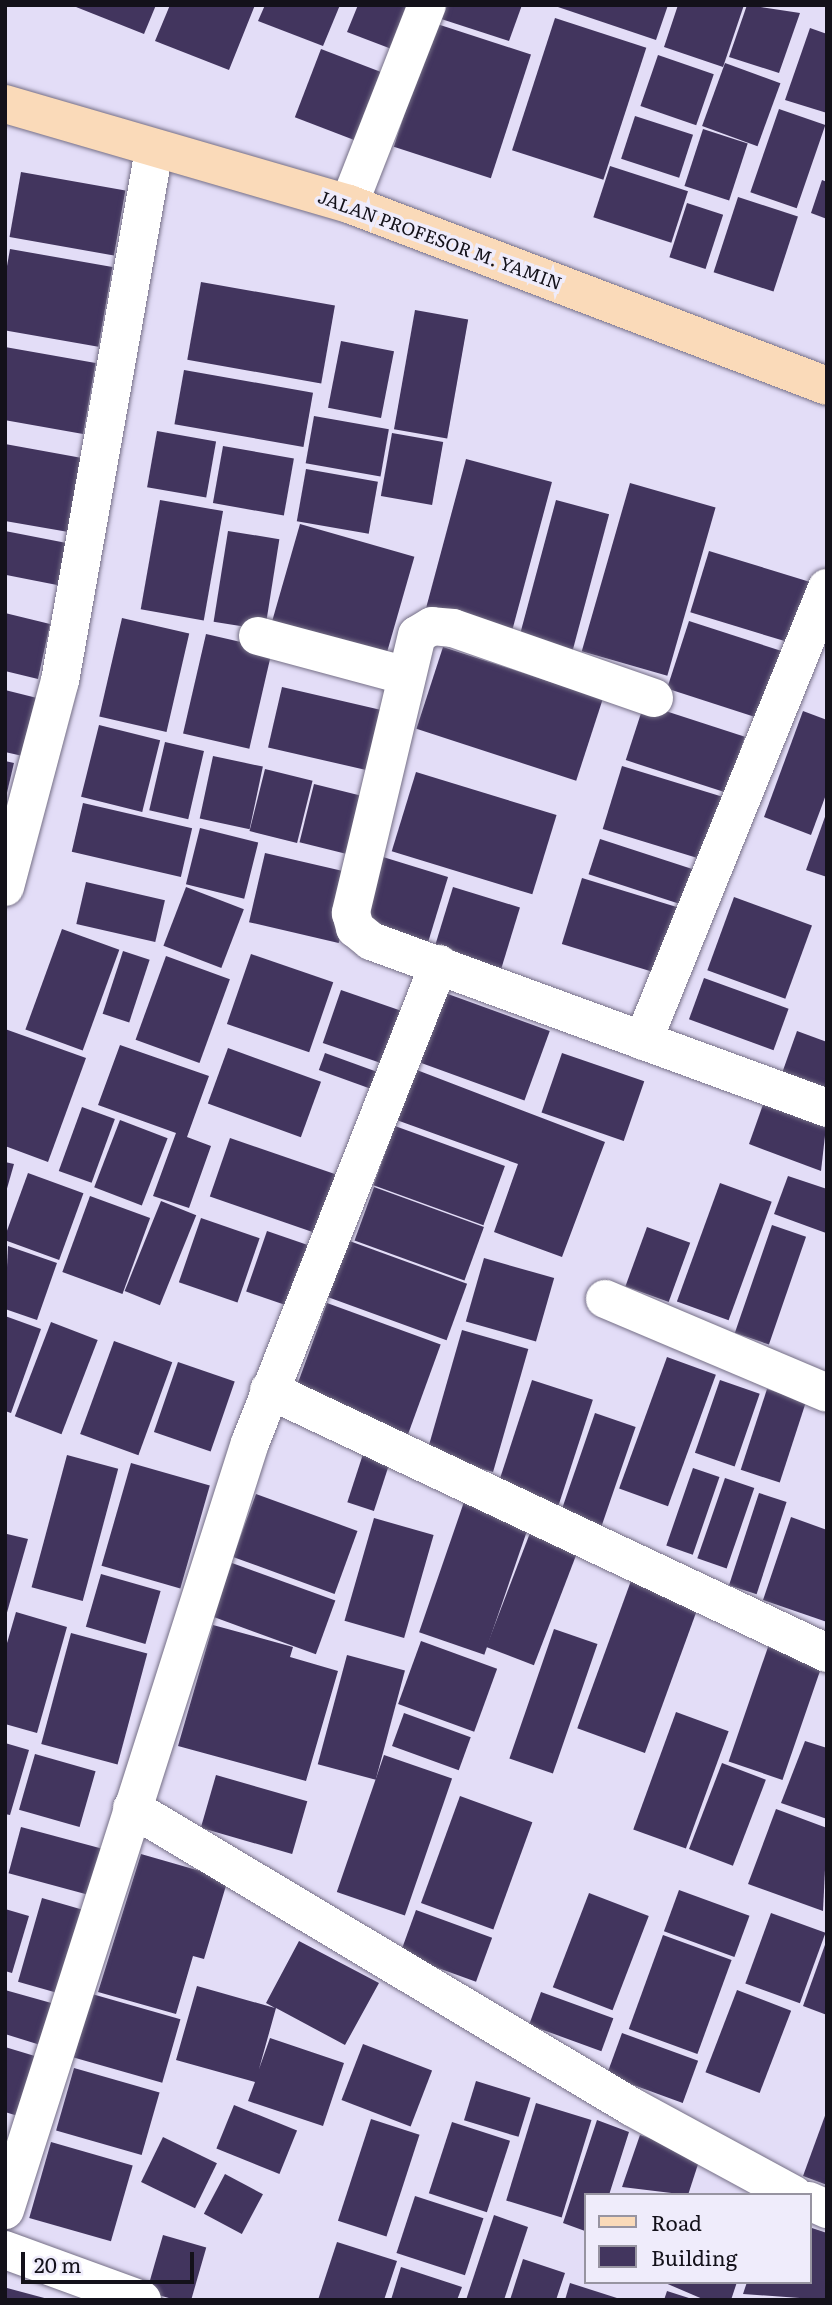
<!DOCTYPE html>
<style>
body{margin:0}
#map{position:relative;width:832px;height:2305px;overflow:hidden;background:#e3ddf7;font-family:Literata,serif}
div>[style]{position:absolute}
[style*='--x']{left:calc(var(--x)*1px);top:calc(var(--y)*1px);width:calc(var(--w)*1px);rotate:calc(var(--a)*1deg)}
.building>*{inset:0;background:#42355e;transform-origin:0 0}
.roads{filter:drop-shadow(0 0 2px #756f86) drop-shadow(0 0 2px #756f86)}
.minor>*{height:38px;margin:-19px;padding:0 19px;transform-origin:19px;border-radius:19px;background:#fff}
.major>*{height:38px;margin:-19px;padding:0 19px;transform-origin:19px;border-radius:19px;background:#fadab9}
span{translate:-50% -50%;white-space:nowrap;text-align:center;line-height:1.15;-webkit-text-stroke:7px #efecfb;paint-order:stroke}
.street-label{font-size:18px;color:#13111a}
.frame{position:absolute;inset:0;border:7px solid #13111a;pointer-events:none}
.legend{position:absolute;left:584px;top:2193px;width:228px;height:91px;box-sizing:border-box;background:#efecfb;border:2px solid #9794a1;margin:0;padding:9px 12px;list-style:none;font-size:21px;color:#13111a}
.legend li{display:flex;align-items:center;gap:14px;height:35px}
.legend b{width:35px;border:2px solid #9794a1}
.scale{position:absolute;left:21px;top:2252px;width:173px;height:32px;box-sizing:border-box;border:4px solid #13111a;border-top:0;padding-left:9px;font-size:21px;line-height:24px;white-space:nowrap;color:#13111a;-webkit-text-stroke:5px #efecfb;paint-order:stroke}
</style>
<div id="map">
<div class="building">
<div style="clip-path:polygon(71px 5px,156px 5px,144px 34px)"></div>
<div style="clip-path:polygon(170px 5px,255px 5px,229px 70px,155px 41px)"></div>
<div style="clip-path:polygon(265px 5px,340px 5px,323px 46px,258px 21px)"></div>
<div style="clip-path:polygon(358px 5px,421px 5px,402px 53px,347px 32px)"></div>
<div style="clip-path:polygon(435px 5px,522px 5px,509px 41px,432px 16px)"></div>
<div style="clip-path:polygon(552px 5px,668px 5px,656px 40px)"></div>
<div style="clip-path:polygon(678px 5px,744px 5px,723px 67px,664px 47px)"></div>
<div style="clip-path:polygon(747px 5px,800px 13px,779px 73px,729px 57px)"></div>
<div style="left:555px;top:18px;width:96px;height:139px;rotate:18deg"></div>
<div style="left:434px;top:23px;width:102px;height:130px;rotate:18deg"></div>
<div style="clip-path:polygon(810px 28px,827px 34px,827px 113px,785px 100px)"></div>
<div style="left:321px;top:49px;width:74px;height:73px;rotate:21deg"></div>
<div style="left:658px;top:55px;width:59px;height:54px;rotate:19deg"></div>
<div style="left:725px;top:63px;width:59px;height:67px;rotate:20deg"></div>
<div style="left:779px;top:109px;width:49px;height:88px;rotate:19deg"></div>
<div style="left:635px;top:116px;width:61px;height:45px;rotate:18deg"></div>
<div style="left:703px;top:129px;width:47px;height:60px;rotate:18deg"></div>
<div style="left:610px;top:166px;width:82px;height:54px;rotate:18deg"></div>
<div style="left:21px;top:172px;width:106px;height:66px;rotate:10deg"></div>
<div style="clip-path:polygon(822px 180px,827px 182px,827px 219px,811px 213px)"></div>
<div style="left:738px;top:197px;width:63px;height:79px;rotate:18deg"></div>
<div style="left:687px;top:203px;width:38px;height:57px;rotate:18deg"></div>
<div style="left:10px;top:249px;width:104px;height:81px;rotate:10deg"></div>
<div style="left:201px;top:282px;width:136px;height:79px;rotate:10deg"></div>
<div style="left:415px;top:310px;width:54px;height:121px;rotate:10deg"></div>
<div style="left:341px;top:341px;width:54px;height:68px;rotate:11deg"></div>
<div style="left:5px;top:347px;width:92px;height:72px;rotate:10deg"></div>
<div style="left:184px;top:370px;width:131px;height:55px;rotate:10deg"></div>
<div style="left:314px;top:416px;width:76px;height:48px;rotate:10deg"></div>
<div style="left:157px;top:431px;width:60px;height:57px;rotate:10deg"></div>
<div style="left:392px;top:433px;width:52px;height:64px;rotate:10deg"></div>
<div style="clip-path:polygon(5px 444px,93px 460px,80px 534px,5px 521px)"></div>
<div style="left:223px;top:446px;width:72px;height:58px;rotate:10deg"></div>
<div style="left:466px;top:459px;width:89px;height:153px;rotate:15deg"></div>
<div style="left:306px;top:469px;width:73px;height:53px;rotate:10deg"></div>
<div style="left:630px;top:483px;width:89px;height:175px;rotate:16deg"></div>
<div style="left:160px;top:500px;width:64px;height:111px;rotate:10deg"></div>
<div style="left:556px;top:500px;width:55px;height:142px;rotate:15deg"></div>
<div style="left:300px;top:524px;width:119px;height:109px;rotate:16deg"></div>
<div style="left:5px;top:531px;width:64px;height:43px;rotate:11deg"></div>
<div style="left:228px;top:531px;width:52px;height:92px;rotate:9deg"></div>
<div style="left:709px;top:551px;width:110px;height:64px;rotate:17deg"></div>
<div style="clip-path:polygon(5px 613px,50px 624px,38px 679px,5px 671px)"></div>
<div style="left:122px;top:618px;width:69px;height:101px;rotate:13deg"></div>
<div style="left:689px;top:621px;width:99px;height:71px;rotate:18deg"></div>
<div style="left:206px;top:634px;width:68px;height:102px;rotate:13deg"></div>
<div style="left:443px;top:647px;width:168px;height:86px;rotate:18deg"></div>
<div style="left:282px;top:687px;width:104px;height:62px;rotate:13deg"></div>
<div style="clip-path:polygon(5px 690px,41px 699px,27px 757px,5px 752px)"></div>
<div style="left:644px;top:704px;width:106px;height:59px;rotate:18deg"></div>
<div style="clip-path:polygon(803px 711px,827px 720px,827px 792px,811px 835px,764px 817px)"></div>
<div style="left:99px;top:725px;width:63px;height:74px;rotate:14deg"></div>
<div style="left:165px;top:742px;width:40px;height:70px;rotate:13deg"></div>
<div style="left:213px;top:756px;width:51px;height:64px;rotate:12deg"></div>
<div style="clip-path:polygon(5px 761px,14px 763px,6px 797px,5px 797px)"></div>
<div style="left:622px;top:766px;width:111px;height:66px;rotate:17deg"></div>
<div style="left:265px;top:769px;width:49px;height:64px;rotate:14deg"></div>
<div style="left:416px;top:772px;width:147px;height:83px;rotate:17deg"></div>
<div style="left:314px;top:784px;width:56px;height:60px;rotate:14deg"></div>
<div style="left:83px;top:803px;width:112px;height:50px;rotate:13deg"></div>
<div style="clip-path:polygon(826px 814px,827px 814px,827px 877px,806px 870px)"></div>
<div style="left:200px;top:828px;width:60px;height:58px;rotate:14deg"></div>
<div style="left:600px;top:839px;width:105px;height:37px;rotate:18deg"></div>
<div style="left:265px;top:853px;width:92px;height:71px;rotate:13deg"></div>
<div style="left:383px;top:857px;width:68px;height:73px;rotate:17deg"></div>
<div style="left:582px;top:878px;width:110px;height:69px;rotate:17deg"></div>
<div style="left:86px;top:882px;width:81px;height:43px;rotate:13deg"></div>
<div style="left:186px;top:887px;width:62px;height:63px;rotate:21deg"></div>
<div style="left:453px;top:887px;width:70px;height:64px;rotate:17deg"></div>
<div style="left:734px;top:897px;width:83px;height:78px;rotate:20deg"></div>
<div style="left:62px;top:929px;width:61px;height:107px;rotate:20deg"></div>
<div style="left:123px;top:951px;width:28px;height:66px;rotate:18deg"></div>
<div style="left:251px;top:954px;width:87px;height:74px;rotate:19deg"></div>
<div style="left:166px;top:956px;width:68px;height:89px;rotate:20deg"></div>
<div style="left:704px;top:978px;width:90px;height:44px;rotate:20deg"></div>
<div style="left:341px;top:990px;width:72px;height:56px;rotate:19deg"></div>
<div style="left:437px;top:990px;width:120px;height:74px;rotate:20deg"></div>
<div style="clip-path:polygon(5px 1029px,86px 1058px,48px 1162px,5px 1146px)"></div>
<div style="clip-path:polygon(797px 1031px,827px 1042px,827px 1093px,781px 1076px)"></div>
<div style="clip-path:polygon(120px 1045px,209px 1076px,187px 1137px,211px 1146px,189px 1208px,153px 1196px,176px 1133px,98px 1105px)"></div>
<div style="left:228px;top:1048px;width:99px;height:59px;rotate:20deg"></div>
<div style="left:325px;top:1053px;width:58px;height:18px;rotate:20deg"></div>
<div style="left:562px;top:1053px;width:87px;height:63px;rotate:19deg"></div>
<div style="clip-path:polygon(409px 1067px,605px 1142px,562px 1257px,494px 1232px,518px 1164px,391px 1118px)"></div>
<div style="clip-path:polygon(766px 1096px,827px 1118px,821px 1171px,749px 1144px)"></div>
<div style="left:82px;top:1107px;width:35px;height:68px;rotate:20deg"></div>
<div style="left:120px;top:1120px;width:51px;height:72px;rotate:21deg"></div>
<div style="left:395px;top:1126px;width:117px;height:63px;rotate:20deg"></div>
<div style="left:230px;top:1138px;width:120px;height:62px;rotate:19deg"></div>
<div style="clip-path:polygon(5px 1162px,14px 1164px,6px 1192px,5px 1192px)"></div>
<div style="left:28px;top:1173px;width:59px;height:71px;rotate:20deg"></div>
<div style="clip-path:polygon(788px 1176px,827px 1189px,826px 1233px,774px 1214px)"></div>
<div style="left:720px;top:1183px;width:55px;height:126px;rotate:20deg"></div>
<div style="left:374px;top:1187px;width:117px;height:57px;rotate:20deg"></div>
<div style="left:90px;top:1196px;width:64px;height:81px;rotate:20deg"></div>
<div style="left:161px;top:1201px;width:38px;height:97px;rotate:22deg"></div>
<div style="left:201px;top:1218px;width:62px;height:68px;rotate:19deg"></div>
<div style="left:772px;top:1225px;width:36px;height:114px;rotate:19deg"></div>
<div style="left:647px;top:1227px;width:46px;height:63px;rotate:20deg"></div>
<div style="left:267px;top:1231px;width:50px;height:64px;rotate:19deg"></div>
<div style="left:344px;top:1239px;width:131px;height:60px;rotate:20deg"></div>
<div style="clip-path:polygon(8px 1246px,57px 1263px,37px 1320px,5px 1309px)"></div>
<div style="left:484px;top:1258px;width:73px;height:66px;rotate:16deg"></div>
<div style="left:327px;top:1303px;width:121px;height:99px;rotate:20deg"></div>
<div style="clip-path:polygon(5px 1316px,41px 1329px,11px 1413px,5px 1411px)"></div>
<div style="left:51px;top:1322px;width:50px;height:101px;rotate:21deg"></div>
<div style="left:462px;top:1330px;width:69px;height:128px;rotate:16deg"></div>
<div style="left:114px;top:1341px;width:62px;height:99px;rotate:20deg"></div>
<div style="left:667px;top:1357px;width:52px;height:140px;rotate:20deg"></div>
<div style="left:178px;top:1362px;width:60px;height:74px;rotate:19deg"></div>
<div style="left:532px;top:1380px;width:64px;height:112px;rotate:18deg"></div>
<div style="left:720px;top:1380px;width:42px;height:77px;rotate:19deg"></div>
<div style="left:767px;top:1389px;width:41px;height:85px;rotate:18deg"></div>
<div style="left:595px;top:1413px;width:43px;height:106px;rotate:19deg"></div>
<div style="left:364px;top:1451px;width:28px;height:54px;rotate:18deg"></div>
<div style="left:67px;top:1455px;width:53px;height:137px;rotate:15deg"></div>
<div style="left:131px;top:1463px;width:82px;height:107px;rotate:16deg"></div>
<div style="left:693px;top:1468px;width:28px;height:82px;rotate:19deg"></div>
<div style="left:725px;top:1478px;width:31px;height:85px;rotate:19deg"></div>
<div style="left:759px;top:1493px;width:29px;height:97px;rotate:18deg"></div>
<div style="left:256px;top:1494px;width:108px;height:67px;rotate:20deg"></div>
<div style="left:465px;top:1499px;width:69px;height:141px;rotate:19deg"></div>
<div style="clip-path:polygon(791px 1517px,827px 1530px,827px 1622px,763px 1600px)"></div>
<div style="left:374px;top:1518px;width:62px;height:107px;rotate:16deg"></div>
<div style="left:530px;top:1533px;width:51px;height:122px;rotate:21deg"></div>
<div style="clip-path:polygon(7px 1534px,28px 1539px,6px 1616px,5px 1539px)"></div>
<div style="left:232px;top:1563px;width:110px;height:57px;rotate:20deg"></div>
<div style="left:101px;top:1574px;width:62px;height:55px;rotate:16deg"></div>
<div style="left:632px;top:1578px;width:72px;height:160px;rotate:20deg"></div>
<div style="clip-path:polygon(16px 1612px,67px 1627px,37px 1733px,5px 1724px,5px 1650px)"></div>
<div style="clip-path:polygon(213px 1625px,293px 1647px,290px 1657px,338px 1671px,306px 1781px,178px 1746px)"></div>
<div style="left:554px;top:1629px;width:46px;height:137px;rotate:19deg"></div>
<div style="left:71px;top:1633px;width:79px;height:115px;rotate:15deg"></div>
<div style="left:421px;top:1641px;width:81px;height:67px;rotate:20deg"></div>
<div style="left:768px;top:1647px;width:57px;height:121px;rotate:19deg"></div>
<div style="left:347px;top:1655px;width:60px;height:113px;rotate:15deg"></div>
<div style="left:676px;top:1712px;width:56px;height:125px;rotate:20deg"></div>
<div style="left:404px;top:1713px;width:71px;height:35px;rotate:20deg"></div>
<div style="clip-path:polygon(805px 1741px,827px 1748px,827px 1819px,781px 1803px)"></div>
<div style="clip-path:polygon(5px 1743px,29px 1750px,10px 1815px,5px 1814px)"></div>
<div style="left:35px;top:1754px;width:63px;height:58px;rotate:16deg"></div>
<div style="left:384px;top:1755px;width:72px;height:145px;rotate:19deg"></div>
<div style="left:722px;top:1763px;width:47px;height:92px;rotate:21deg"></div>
<div style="left:216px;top:1775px;width:95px;height:55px;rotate:16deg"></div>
<div style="left:460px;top:1796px;width:77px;height:114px;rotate:20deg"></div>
<div style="clip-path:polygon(776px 1809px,827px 1828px,823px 1911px,748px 1884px)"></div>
<div style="left:21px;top:1827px;width:90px;height:48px;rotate:15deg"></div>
<div style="clip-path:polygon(141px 1854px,228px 1879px,204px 1959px,193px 1956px,176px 2014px,98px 1992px)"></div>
<div style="left:679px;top:1890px;width:75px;height:44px;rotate:20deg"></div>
<div style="left:589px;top:1893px;width:64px;height:101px;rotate:21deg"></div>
<div style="left:42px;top:1898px;width:54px;height:87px;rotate:16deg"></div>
<div style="clip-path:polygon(5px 1909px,29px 1916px,12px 1973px,5px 1971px)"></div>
<div style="left:416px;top:1910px;width:81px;height:47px;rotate:20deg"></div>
<div style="left:771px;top:1913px;width:58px;height:75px;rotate:20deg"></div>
<div style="left:663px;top:1935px;width:73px;height:100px;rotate:20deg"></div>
<div style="clip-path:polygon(299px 1941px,379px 1983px,345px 2045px,276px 2008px,259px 2069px,270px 2038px,344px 2063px,323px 2126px,248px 2101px,255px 2082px,176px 2060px,197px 1986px,275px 2008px,266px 2003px)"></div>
<div style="clip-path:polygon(826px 1942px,827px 1942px,827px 2015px,803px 2006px)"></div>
<div style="clip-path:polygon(5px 1990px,62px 2006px,50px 2048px,5px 2034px)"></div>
<div style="left:737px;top:1990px;width:58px;height:88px;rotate:21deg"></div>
<div style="left:541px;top:1992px;width:77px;height:35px;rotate:20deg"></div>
<div style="left:92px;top:1994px;width:92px;height:66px;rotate:16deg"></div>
<div style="left:622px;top:2033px;width:81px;height:45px;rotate:20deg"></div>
<div style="left:363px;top:2044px;width:74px;height:60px;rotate:21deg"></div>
<div style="clip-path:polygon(5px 2047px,48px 2060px,31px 2120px,5px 2112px)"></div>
<div style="left:74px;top:2068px;width:89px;height:65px;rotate:16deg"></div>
<div style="left:476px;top:2081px;width:57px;height:41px;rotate:17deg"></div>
<div style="left:536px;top:2103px;width:58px;height:102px;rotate:17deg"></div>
<div style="left:234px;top:2105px;width:68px;height:47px;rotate:22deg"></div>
<div style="clip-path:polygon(826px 2113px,827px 2113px,827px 2185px,803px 2176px)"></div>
<div style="left:371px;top:2119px;width:51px;height:107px;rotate:18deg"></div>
<div style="clip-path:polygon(597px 2120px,629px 2132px,609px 2195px,585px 2195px,585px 2231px,563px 2223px)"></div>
<div style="left:452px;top:2122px;width:61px;height:75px;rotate:18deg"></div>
<div style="clip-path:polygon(640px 2135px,701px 2155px,688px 2195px,622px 2187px)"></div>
<div style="left:163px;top:2137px;width:60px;height:50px;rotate:26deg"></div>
<div style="left:51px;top:2142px;width:85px;height:79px;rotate:16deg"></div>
<div style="left:225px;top:2174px;width:43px;height:45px;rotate:28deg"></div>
<div style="left:415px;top:2196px;width:72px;height:60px;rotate:18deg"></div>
<div style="clip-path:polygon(494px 2215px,528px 2227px,504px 2300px,466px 2300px)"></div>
<div style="clip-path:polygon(809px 2227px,827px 2233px,827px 2300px,743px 2294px,747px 2282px,809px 2282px)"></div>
<div style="left:163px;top:2235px;width:45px;height:59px;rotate:16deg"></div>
<div style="clip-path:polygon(337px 2242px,397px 2261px,384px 2300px,318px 2300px)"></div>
<div style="clip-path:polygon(523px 2259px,565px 2273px,556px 2300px,510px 2300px)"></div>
<div style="clip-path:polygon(401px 2267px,462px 2287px,457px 2300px,391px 2300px)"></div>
<div style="clip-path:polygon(663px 2282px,737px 2282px,731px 2300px,705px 2300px)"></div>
<div style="clip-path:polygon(570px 2283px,620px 2299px,620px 2300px,565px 2300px)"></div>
<div style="clip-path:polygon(7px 2288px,48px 2299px,47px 2300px,5px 2300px)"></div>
<div style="clip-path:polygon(667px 2291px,692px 2299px,692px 2300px,664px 2300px)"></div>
</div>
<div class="roads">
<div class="minor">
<div style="--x:349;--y:204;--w:214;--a:-68.6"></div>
<div style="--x:258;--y:636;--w:151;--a:15"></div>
<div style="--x:654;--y:698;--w:213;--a:-160.8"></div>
<div style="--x:453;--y:628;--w:21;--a:-175"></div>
<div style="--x:432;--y:626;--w:17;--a:149"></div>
<div style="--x:417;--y:635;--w:286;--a:103.4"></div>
<div style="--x:351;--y:913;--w:16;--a:75"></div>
<div style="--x:355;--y:928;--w:21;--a:39"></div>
<div style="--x:371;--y:941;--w:486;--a:20.1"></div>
<div style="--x:5;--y:887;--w:213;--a:-75.1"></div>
<div style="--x:60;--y:681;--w:539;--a:-79.96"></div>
<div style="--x:643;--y:1041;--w:489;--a:-67.9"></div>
<div style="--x:605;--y:1299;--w:241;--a:22.9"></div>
<div style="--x:269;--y:1390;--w:617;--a:25.24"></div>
<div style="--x:132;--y:1808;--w:583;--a:30.88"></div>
<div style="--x:632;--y:2107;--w:184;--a:28.5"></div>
<div style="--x:809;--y:2201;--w:20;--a:24"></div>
<div style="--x:5;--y:2210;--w:805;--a:-72.29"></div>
<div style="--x:250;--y:1443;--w:515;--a:-68.47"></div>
<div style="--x:5;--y:2250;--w:146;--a:20.1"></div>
</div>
<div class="major">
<div style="--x:5;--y:104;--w:358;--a:16.2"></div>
<div style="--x:349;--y:204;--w:511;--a:20.84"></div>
</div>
</div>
<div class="street-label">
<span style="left:440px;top:240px;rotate:20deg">JALAN PROFESOR M. YAMIN</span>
</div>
<div class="frame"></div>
<ul class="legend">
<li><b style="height:9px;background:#fadab9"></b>Road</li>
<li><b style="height:19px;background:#42355e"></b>Building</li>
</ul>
<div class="scale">20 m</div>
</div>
